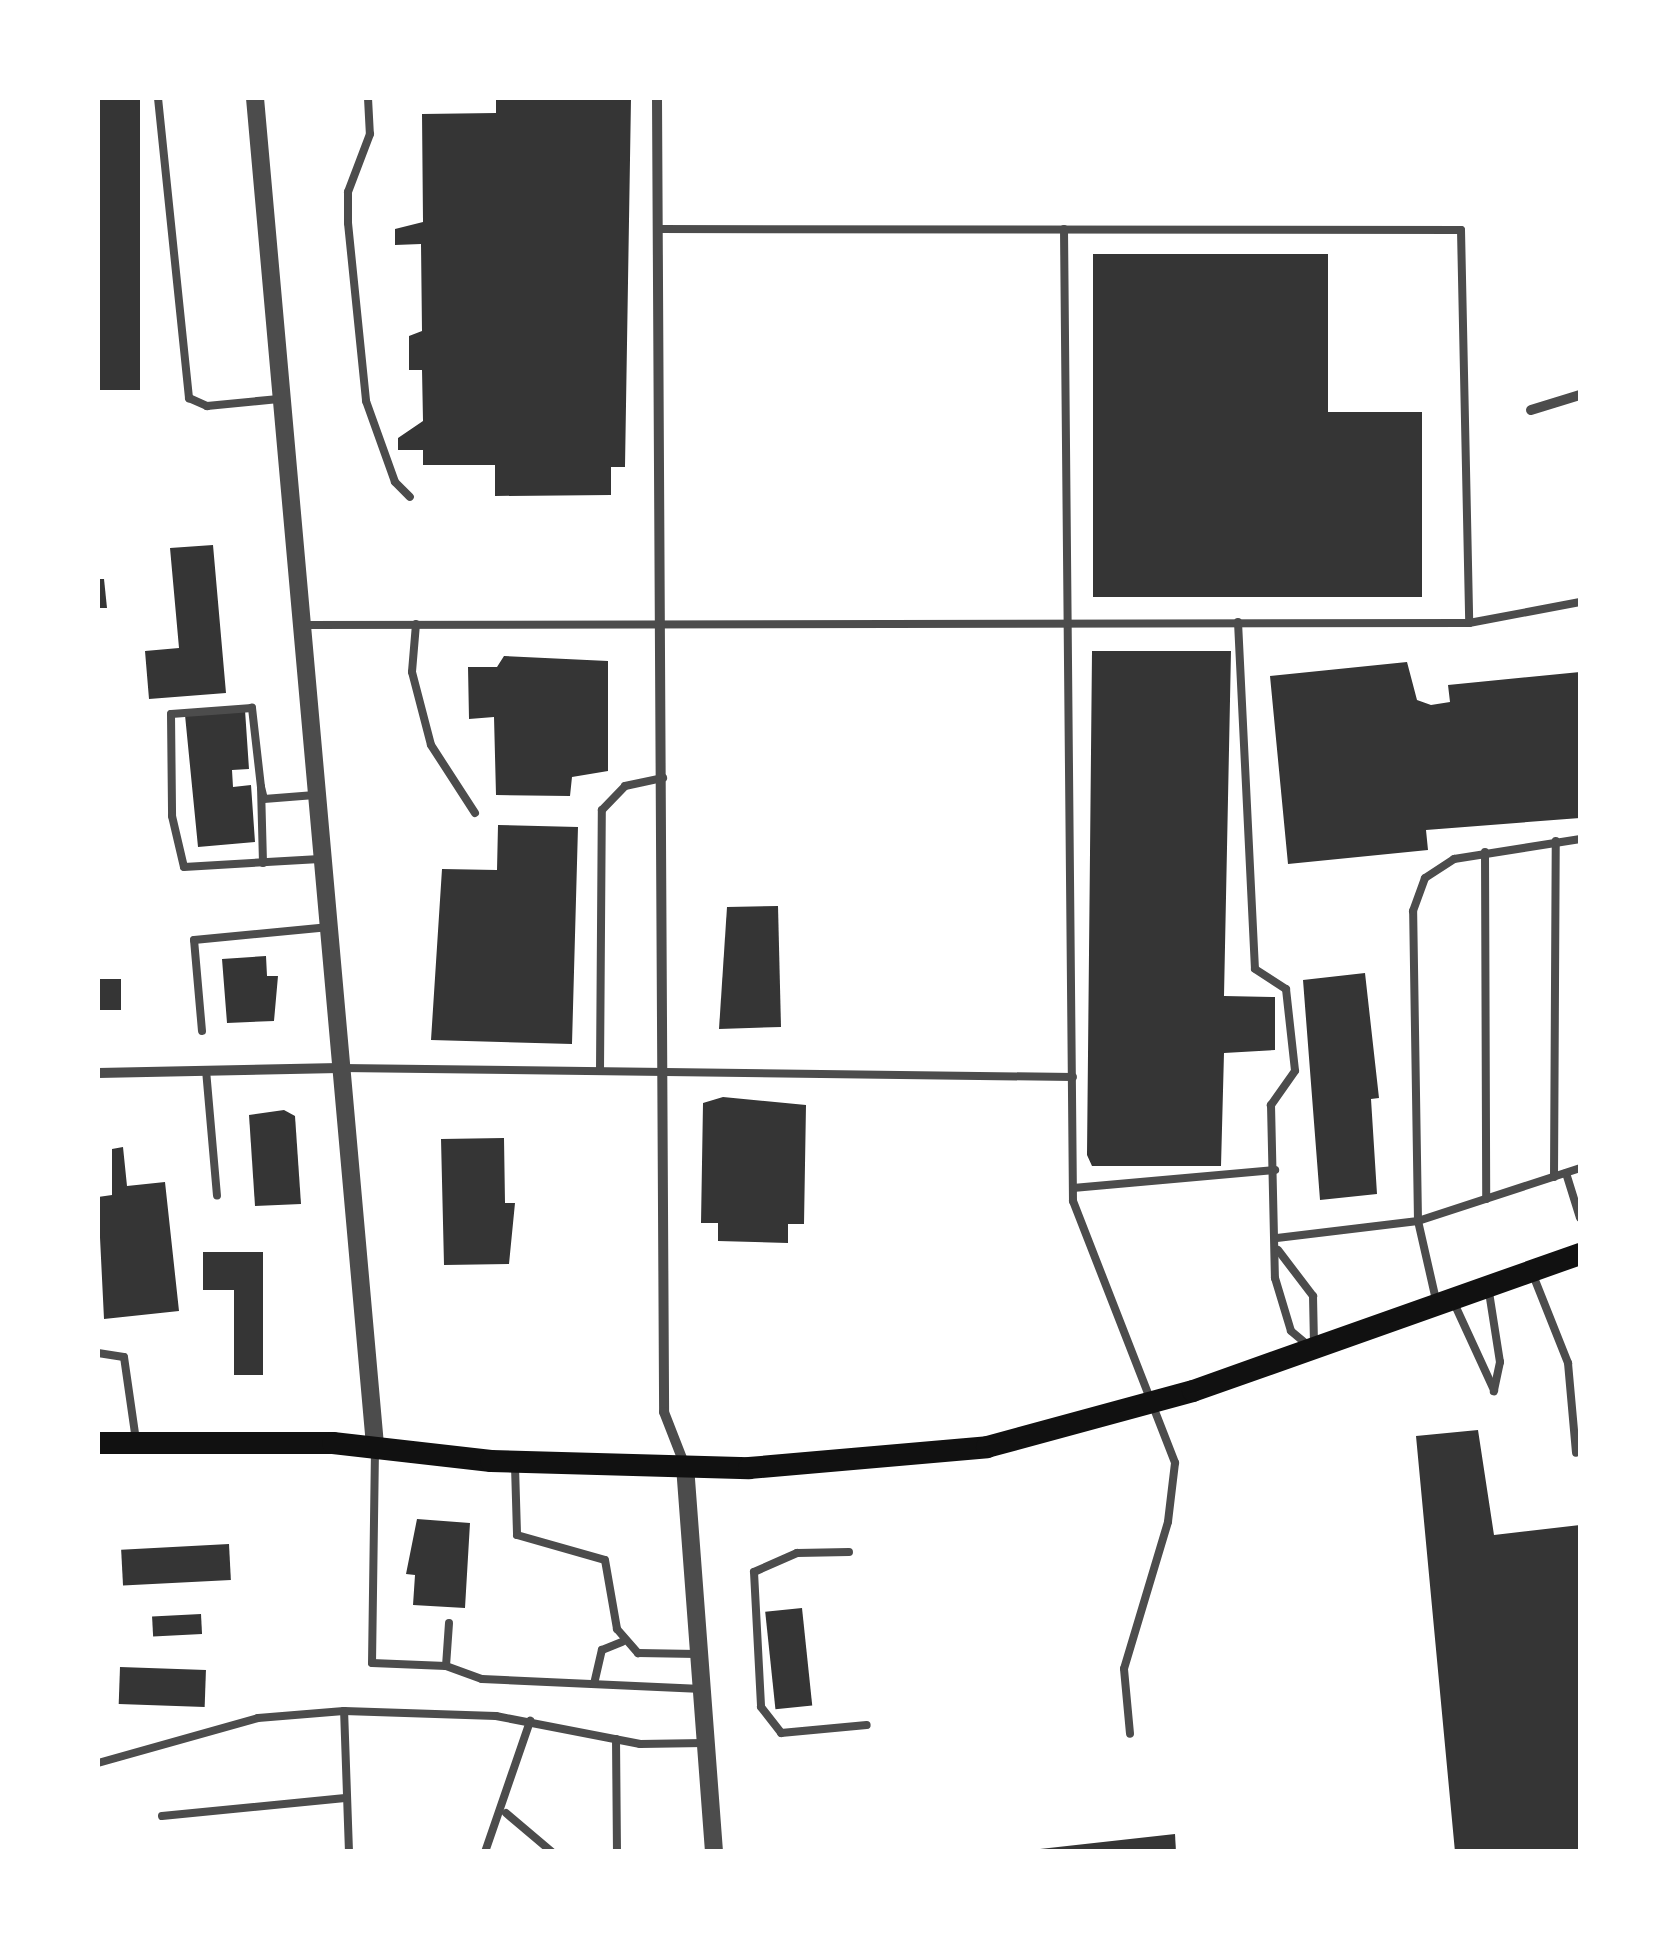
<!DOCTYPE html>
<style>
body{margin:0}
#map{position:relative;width:1678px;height:1949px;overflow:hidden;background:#fff;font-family:"Varela Round",sans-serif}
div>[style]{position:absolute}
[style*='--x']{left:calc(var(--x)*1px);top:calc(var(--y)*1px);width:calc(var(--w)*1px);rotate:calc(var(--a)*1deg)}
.building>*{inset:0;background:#353535;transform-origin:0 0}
.service>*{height:8px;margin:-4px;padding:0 4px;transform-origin:4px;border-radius:4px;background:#4c4c4c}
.minor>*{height:10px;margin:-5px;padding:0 5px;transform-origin:5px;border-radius:5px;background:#4c4c4c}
.tertiary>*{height:18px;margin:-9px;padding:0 9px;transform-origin:9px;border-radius:9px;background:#4c4c4c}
.primary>*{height:22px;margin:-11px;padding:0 11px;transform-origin:11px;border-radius:11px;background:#111}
span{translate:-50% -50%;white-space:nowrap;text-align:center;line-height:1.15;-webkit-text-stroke:10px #fff;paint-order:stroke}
.frame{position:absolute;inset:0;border:100px solid #fff;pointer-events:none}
</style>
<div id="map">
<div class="building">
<div style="left:98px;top:98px;width:42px;height:292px"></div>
<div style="clip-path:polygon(496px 98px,631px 98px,625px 467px,611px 467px,611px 495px,495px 496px,495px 465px,423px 465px,423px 450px,398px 450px,398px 438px,423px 421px,422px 370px,409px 370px,409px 336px,422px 331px,421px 244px,395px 245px,395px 229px,423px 222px,422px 114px,496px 113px)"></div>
<div style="clip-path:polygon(1093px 254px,1328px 254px,1328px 412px,1422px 412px,1422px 597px,1093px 597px)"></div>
<div style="clip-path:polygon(213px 545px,226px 693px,149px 699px,145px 651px,179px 648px,170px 548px)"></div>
<div style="clip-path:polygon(98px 579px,104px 579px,107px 608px,98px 608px)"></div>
<div style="clip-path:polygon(1092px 651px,1231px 651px,1224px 996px,1275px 997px,1275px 1050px,1224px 1053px,1221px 1166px,1092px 1166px,1087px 1155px)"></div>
<div style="clip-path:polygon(504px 656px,608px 661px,608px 771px,572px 777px,570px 796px,496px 795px,494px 717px,469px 719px,468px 667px,497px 667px)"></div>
<div style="clip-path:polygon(1407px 662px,1417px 700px,1431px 705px,1450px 702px,1448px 685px,1580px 672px,1580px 818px,1426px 830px,1428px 850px,1288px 864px,1270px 676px)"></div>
<div style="clip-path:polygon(245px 710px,249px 769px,232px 770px,233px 787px,251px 785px,255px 842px,198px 847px,185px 715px)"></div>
<div style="clip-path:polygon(498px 825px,578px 827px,572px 1044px,431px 1040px,442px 869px,497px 870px)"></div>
<div style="clip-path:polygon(778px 906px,781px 1027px,719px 1029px,727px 907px)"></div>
<div style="clip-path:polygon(266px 956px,267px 976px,278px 976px,274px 1021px,227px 1023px,222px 959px)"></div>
<div style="clip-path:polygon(1365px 973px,1379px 1098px,1371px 1099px,1377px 1194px,1320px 1200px,1303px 980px)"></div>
<div style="left:121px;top:979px;width:31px;height:23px;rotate:90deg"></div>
<div style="clip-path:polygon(723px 1097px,806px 1105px,804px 1224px,788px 1224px,788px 1243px,718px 1241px,718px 1223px,701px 1223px,703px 1103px)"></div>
<div style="clip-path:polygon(284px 1110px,295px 1116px,301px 1204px,255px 1206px,249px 1115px)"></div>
<div style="clip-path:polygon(504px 1138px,505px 1203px,515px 1203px,509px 1264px,444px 1265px,441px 1139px)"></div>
<div style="clip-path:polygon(123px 1147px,127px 1186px,165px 1182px,179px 1311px,104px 1319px,98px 1197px,112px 1195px,112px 1149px)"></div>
<div style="clip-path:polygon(203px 1252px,263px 1252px,263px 1375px,234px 1375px,234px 1290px,203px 1290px)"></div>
<div style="clip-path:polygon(1478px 1430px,1494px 1535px,1580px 1525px,1580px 1852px,1455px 1852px,1416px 1436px)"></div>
<div style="clip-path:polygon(417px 1519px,470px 1523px,465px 1608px,413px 1605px,415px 1575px,406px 1574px)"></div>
<div style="left:229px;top:1544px;width:36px;height:108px;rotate:87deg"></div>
<div style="left:802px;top:1608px;width:98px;height:37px;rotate:84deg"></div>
<div style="left:201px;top:1614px;width:20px;height:49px;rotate:87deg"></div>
<div style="left:120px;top:1667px;width:86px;height:37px;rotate:2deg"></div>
<div style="clip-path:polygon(1175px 1834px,1176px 1852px,1040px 1852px,1040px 1849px)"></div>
</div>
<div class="service">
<div style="--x:158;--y:98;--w:302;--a:84.1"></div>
<div style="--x:189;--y:398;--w:20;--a:24"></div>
<div style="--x:207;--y:406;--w:72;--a:-5.6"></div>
<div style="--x:368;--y:98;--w:36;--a:87"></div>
<div style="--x:370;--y:134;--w:62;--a:110.8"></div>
<div style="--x:348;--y:192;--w:31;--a:90"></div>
<div style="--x:348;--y:223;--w:179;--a:84.2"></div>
<div style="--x:366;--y:401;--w:86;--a:70.3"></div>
<div style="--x:395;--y:482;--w:21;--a:45"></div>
<div style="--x:658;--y:229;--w:803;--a:0.07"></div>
<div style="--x:1461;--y:230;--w:393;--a:88.8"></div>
<div style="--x:1064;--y:229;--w:972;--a:89.47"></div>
<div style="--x:1073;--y:1201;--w:281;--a:68.7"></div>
<div style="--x:1175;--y:1463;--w:59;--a:96.8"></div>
<div style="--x:1168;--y:1522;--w:153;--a:106.7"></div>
<div style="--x:1124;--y:1669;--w:65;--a:84.7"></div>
<div style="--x:1238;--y:622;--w:347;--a:87.2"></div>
<div style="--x:1255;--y:969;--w:37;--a:33"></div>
<div style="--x:1286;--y:989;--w:82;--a:83.7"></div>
<div style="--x:1295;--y:1071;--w:42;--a:125.2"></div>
<div style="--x:1271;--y:1105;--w:173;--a:88.7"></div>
<div style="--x:1275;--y:1278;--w:55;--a:73.2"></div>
<div style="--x:1291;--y:1331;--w:23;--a:40"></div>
<div style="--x:416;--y:624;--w:48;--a:94.8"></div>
<div style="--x:412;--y:672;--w:75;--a:75.4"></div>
<div style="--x:431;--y:745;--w:81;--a:57.1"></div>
<div style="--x:302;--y:625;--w:1167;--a:-0.1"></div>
<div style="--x:1469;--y:623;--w:113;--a:-10.7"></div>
<div style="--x:261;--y:787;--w:80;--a:-96.5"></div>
<div style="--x:252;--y:708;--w:81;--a:175.8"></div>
<div style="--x:171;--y:714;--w:102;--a:89.4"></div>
<div style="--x:172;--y:816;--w:52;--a:76.8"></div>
<div style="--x:184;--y:867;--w:136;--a:-3.4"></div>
<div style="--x:1485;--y:852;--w:347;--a:89.8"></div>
<div style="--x:263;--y:863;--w:76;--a:-91.5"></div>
<div style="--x:261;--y:787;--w:12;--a:76"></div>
<div style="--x:264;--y:799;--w:51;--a:-4.5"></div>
<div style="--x:202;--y:1031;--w:91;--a:-95"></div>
<div style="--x:194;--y:940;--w:136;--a:-5.5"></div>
<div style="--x:342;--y:1068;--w:731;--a:0.71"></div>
<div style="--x:206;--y:1070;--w:126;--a:85"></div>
<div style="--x:600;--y:1071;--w:261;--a:-89.6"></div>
<div style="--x:602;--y:810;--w:33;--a:-46"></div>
<div style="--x:625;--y:786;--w:39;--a:-12"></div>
<div style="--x:1566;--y:1173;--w:47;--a:72.7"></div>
<div style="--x:1554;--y:1177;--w:336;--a:-89.7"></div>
<div style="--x:1073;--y:1188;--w:203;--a:-5.1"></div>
<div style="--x:1277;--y:1238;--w:142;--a:-6.9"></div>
<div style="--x:1418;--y:1221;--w:170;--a:-18.1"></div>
<div style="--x:1278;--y:1250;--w:58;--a:52.7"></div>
<div style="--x:1313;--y:1296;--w:49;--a:88.8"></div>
<div style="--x:1533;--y:1275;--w:95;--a:68.3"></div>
<div style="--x:1568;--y:1363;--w:90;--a:84.9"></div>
<div style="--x:1489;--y:1292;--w:71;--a:81.1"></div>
<div style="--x:1500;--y:1362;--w:30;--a:102"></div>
<div style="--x:1436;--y:1300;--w:81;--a:-102.8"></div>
<div style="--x:1418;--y:1221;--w:310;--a:-90.9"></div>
<div style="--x:1413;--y:911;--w:35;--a:-70"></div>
<div style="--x:1425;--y:878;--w:35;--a:-33"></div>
<div style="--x:1454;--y:859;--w:128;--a:-9"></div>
<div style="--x:1454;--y:1303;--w:96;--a:65.3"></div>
<div style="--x:98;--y:1353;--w:26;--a:9"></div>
<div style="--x:124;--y:1357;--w:84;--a:81.8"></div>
<div style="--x:375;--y:1449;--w:214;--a:90.8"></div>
<div style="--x:372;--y:1663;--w:74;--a:2.3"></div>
<div style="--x:446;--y:1666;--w:43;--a:-86"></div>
<div style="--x:515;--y:1466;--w:69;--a:88.3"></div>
<div style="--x:517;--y:1535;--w:91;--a:15.9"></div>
<div style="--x:605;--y:1560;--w:70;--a:80.1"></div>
<div style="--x:617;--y:1629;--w:32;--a:49"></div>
<div style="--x:638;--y:1653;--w:59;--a:1"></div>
<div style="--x:849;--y:1552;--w:52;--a:178.9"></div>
<div style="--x:797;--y:1553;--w:47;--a:156.2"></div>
<div style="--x:754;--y:1572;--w:135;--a:87"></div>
<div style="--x:761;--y:1707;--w:33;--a:52"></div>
<div style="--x:781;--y:1733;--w:86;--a:-5.3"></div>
<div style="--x:446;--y:1666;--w:38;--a:20"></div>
<div style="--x:482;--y:1679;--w:220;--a:2.6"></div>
<div style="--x:594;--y:1684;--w:35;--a:-77"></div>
<div style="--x:602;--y:1650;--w:22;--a:-22"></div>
<div style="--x:616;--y:1739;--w:113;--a:89.5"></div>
<div style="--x:98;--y:1763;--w:166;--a:-15.7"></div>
<div style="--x:258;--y:1718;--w:86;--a:-4.7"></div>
<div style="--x:506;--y:1813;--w:60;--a:40.3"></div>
<div style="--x:162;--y:1816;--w:184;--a:-5.6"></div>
<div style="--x:349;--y:1852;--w:141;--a:-92"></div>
<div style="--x:344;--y:1711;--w:152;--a:1.9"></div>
<div style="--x:496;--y:1716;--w:147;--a:11"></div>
<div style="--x:640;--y:1744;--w:64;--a:-0.9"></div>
<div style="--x:485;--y:1852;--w:139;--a:-71"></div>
</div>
<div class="minor">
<div style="--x:657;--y:98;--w:1314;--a:89.69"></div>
<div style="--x:664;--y:1412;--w:58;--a:68.7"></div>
<div style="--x:1531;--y:410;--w:51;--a:-17"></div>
<div style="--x:98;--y:1073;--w:241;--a:-1.2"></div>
</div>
<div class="tertiary">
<div style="--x:255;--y:98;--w:1352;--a:84.91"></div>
<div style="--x:685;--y:1466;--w:387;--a:85.7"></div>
</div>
<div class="primary">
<div style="--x:98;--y:1443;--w:235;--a:0"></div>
<div style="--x:333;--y:1443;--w:159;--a:6.5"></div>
<div style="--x:491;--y:1461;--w:258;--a:1.6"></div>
<div style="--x:749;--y:1468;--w:239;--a:-5"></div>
<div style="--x:987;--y:1447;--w:213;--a:-15.2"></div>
<div style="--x:1193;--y:1391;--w:411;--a:-19.5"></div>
</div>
<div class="frame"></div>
</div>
